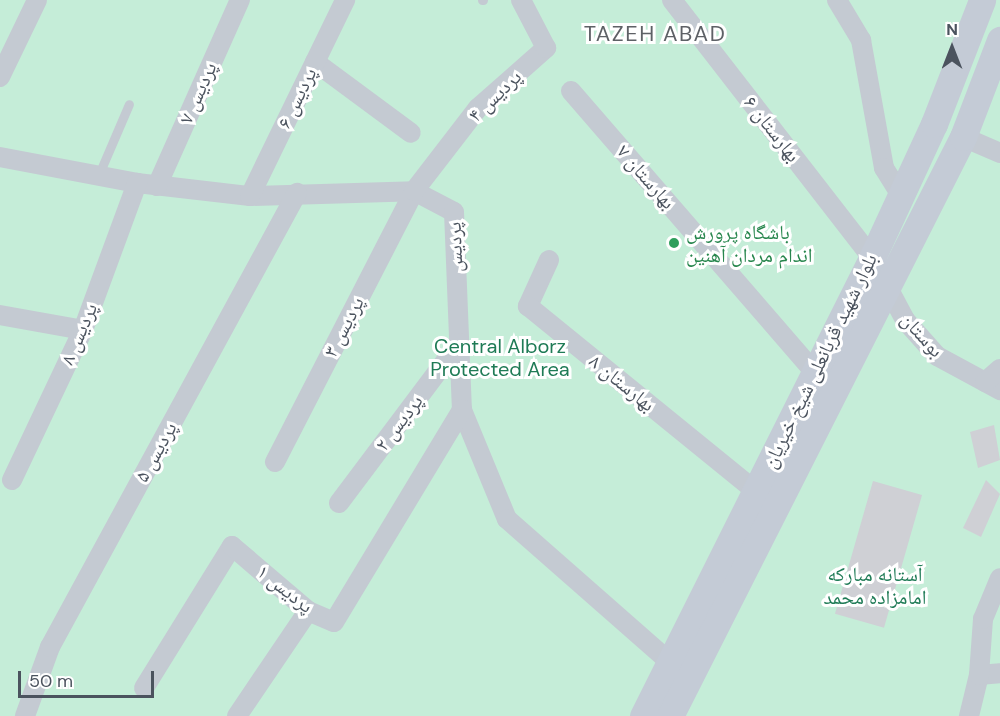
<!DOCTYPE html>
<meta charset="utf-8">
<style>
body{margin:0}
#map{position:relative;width:1000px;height:716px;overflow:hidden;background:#f4f2f2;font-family:"DM Sans","Noto Naskh Arabic",sans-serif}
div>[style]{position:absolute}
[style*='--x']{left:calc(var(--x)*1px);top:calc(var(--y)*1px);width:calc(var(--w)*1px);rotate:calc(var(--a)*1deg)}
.green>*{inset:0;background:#c5edd8;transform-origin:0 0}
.building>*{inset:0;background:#cfd0d5;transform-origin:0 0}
.lane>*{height:9px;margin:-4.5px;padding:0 4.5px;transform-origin:4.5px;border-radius:4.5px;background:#c4cad2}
.street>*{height:20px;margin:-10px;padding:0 10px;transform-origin:10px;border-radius:10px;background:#c4cad2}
.secondary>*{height:27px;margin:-13.5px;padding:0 13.5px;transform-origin:13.5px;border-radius:13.5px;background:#c4cbd6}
.dots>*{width:16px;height:16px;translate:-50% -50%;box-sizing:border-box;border:3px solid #fff;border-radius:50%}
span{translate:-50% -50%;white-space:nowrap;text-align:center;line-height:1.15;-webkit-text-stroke:6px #fff;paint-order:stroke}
.street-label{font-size:20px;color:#4b535e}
.leisure-label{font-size:20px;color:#27864d}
.left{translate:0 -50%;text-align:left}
.park-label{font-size:20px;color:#1f7b56}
.quarter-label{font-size:22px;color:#5e6166;letter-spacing:1.5px}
.north{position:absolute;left:922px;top:18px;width:60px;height:60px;-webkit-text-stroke:4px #fff;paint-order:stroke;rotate:0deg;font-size:16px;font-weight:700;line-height:24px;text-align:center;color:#4b535e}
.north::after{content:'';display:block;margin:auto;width:21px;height:27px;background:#4b535e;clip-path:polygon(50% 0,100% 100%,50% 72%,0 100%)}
.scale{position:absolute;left:18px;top:671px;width:136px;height:27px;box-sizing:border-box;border:3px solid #4b535e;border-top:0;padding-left:8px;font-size:18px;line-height:21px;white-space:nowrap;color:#4b535e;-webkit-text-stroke:4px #fff;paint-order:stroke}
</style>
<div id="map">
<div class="green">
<div style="left:0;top:0;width:1000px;height:716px"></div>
</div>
<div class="building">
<div style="clip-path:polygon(994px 425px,1000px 460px,978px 468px,970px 432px)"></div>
<div style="clip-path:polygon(986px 480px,1000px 494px,981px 537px,963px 528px)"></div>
<div style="left:873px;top:481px;width:51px;height:138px;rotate:16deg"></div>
</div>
<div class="lane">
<div style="--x:482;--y:0;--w:1;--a:0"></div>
<div style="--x:99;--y:174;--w:76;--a:-66.8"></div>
</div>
<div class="street">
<div style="--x:672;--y:0;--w:326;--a:52.2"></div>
<div style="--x:837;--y:0;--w:47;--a:59"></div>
<div style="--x:861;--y:40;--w:130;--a:79.8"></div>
<div style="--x:884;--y:168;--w:32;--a:58"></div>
<div style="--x:315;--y:62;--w:119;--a:36.5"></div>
<div style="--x:0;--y:77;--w:85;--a:-64.3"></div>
<div style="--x:571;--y:91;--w:373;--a:49.1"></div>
<div style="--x:963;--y:137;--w:40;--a:23.4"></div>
<div style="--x:0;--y:157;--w:139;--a:10.7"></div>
<div style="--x:137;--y:183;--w:114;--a:6.6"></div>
<div style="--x:250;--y:196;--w:164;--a:-1.7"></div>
<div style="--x:414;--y:191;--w:45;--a:27.7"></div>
<div style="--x:454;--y:212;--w:198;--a:87.7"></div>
<div style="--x:462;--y:410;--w:118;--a:67.6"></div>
<div style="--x:507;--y:519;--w:217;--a:41.3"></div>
<div style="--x:157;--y:186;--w:204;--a:-66"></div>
<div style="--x:250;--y:196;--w:218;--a:-64.1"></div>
<div style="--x:549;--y:260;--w:51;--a:114.5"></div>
<div style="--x:528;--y:306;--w:294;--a:39.1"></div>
<div style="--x:887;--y:286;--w:38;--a:62"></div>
<div style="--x:905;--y:320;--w:48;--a:48.4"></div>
<div style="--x:937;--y:356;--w:72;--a:28.4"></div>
<div style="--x:0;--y:315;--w:84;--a:10.2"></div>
<div style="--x:985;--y:382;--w:20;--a:-41"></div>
<div style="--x:275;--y:462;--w:305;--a:-62.8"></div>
<div style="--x:414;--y:191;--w:105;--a:-52.4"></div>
<div style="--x:478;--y:108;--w:91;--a:-41.4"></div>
<div style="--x:546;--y:48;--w:54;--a:-117.5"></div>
<div style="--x:12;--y:480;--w:166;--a:-64.7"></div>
<div style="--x:83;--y:330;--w:157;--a:-69.8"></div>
<div style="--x:339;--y:503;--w:200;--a:-53.1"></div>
<div style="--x:979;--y:675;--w:21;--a:-5"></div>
<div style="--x:144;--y:688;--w:167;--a:-58.2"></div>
<div style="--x:232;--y:546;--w:100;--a:40.5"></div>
<div style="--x:308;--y:611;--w:28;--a:23"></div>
<div style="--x:334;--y:622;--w:248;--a:-58.9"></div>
<div style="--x:25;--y:716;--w:73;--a:-70.1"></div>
<div style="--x:50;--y:647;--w:517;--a:-61.45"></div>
<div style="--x:237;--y:716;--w:127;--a:-55.9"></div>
<div style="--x:969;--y:716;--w:42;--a:-76.3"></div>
<div style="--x:979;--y:675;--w:56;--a:-85.9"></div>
<div style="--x:983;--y:619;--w:44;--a:-67.5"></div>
</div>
<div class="secondary">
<div style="--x:643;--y:716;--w:512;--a:-63.43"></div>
<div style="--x:872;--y:258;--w:148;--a:-65.2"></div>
<div style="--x:934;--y:124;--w:133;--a:-68.8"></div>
<div style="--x:670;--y:716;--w:649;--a:-63.16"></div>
<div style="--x:963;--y:137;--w:104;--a:-69.1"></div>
</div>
<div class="dots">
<div style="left:674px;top:243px;background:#2e9e5b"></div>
</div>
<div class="street-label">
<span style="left:198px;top:93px;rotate:-66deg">پردیس ۷</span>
<span style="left:495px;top:96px;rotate:-44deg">پردیس ۴</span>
<span style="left:297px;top:98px;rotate:-64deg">پردیس ۶</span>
<span style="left:772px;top:129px;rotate:52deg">بهارستان ۶</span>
<span style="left:646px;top:177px;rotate:49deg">بهارستان ۷</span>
<span style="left:455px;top:247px;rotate:-92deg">پردیس</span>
<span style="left:344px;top:327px;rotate:-63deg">پردیس ۳</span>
<span style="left:79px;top:334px;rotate:-67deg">پردیس ۸</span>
<span style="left:922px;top:335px;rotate:48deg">بوستان</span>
<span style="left:820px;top:361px;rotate:-64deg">بلوار شهید قربانعلی شیخ خیریان</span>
<span style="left:622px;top:383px;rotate:39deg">بهارستان ۸</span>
<span style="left:399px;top:423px;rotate:-53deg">پردیس ۲</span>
<span style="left:156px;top:452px;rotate:-61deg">پردیس ۵</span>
<span style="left:285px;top:589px;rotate:38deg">پردیس ۱</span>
</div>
<div class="leisure-label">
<span class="left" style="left:686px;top:244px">باشگاه پرورش<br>اندام مردان آهنین</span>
</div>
<div class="park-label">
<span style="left:500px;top:358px">Central Alborz<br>Protected Area</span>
<span style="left:875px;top:586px">آستانه مبارکه<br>امامزاده محمد</span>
</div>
<div class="quarter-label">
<span style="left:655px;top:34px">TAZEH ABAD</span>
</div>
<div class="north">N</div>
<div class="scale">50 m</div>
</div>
